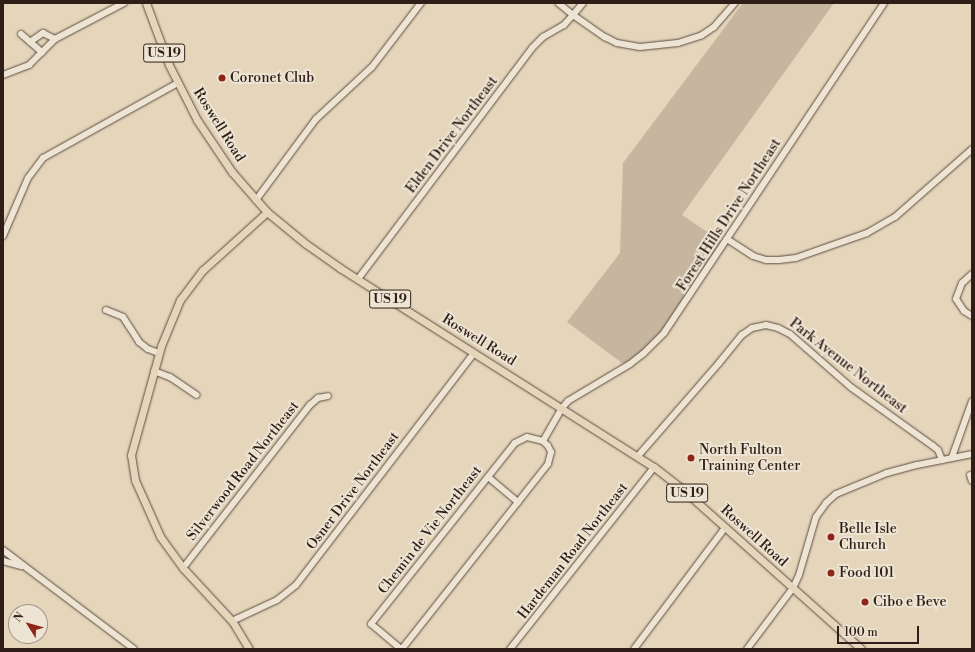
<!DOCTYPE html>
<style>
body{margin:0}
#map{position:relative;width:975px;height:652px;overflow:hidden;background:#e5d5bb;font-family:"Libre Bodoni",serif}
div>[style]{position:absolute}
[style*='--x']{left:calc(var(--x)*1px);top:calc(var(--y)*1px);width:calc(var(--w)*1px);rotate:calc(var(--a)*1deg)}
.green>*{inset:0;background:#c6b69f}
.roads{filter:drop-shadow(0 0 1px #5c4c40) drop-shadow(0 0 1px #5c4c40)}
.minor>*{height:6px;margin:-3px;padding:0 3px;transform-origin:3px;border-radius:3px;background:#eee4d3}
.major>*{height:7px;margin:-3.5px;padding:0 3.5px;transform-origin:3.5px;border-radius:3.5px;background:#e5d5bb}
.dots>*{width:11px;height:11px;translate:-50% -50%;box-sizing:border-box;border:2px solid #eee4d3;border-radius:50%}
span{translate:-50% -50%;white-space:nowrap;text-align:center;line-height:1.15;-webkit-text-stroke:4px #eee4d3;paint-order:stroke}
.shield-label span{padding:1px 3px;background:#eee4d3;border:1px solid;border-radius:3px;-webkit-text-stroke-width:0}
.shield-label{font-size:13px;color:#2e1e17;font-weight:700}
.poi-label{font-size:14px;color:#2e1e17}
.left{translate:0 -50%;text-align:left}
.street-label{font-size:14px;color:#2e1e17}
.frame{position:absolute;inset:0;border:4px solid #2e1e17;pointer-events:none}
.north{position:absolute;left:8px;top:604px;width:40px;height:40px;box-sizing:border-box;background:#eee4d3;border:1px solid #a19588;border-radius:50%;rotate:307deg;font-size:11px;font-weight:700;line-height:16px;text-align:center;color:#2e1e17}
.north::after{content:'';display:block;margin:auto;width:14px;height:18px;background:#8f2418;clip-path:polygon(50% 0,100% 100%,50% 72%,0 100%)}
.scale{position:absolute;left:837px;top:626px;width:82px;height:18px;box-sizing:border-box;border:2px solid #2e1e17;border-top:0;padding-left:5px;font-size:12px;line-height:14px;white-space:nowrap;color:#2e1e17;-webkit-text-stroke:3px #eee4d3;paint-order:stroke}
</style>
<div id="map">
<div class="green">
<div style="clip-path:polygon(743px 3px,834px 3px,682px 215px,727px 245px,657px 345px,626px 366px,567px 322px,620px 253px,623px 163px)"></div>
</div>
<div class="roads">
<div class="minor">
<div style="--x:583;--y:3;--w:16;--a:130"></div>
<div style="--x:573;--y:15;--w:39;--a:35"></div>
<div style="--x:605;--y:37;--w:13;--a:27"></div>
<div style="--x:617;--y:43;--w:23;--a:10"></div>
<div style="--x:640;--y:47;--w:38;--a:-6"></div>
<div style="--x:678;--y:43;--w:25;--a:-18"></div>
<div style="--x:702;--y:35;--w:14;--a:-34"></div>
<div style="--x:714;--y:27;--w:32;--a:-49"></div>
<div style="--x:21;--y:34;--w:28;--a:41"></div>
<div style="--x:30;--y:42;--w:16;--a:-35"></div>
<div style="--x:43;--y:33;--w:13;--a:27"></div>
<div style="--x:3;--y:75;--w:28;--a:-21"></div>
<div style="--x:29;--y:65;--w:37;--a:-45"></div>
<div style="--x:55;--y:39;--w:78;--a:-27.6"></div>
<div style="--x:256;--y:200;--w:101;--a:-53.5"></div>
<div style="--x:316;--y:119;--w:76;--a:-42.9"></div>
<div style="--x:372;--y:67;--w:81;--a:-52.6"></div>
<div style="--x:3;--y:236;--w:63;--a:-66.7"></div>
<div style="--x:28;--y:178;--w:25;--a:-53"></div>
<div style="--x:43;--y:158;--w:154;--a:-29.1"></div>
<div style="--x:727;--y:239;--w:31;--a:33"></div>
<div style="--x:753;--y:256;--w:14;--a:17"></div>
<div style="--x:766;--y:260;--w:13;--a:0"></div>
<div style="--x:779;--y:260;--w:17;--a:-7"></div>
<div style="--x:796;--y:258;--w:75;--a:-19.4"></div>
<div style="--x:867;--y:233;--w:32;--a:-30"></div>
<div style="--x:895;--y:217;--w:103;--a:-41.4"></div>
<div style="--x:972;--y:274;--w:13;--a:138"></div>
<div style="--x:962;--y:283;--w:17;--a:111"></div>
<div style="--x:956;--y:299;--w:14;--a:56"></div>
<div style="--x:964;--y:311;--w:9;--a:32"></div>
<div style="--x:358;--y:279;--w:289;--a:-53"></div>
<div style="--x:532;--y:48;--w:16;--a:-45"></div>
<div style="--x:543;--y:37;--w:24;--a:-30"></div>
<div style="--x:564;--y:25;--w:13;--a:-48"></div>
<div style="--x:573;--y:15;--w:19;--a:-141"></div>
<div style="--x:106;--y:310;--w:18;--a:22"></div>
<div style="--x:123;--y:317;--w:30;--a:57"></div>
<div style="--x:139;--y:342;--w:11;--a:38"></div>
<div style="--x:148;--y:349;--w:12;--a:20"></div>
<div style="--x:154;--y:371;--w:17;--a:21"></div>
<div style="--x:170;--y:377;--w:32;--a:34"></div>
<div style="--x:543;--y:441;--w:38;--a:-60"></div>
<div style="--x:562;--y:408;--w:9;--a:-49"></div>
<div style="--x:568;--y:401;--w:72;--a:-30.8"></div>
<div style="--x:630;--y:364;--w:16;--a:-38"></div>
<div style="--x:643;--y:354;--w:30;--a:-45"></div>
<div style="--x:664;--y:333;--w:397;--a:-56.3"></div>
<div style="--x:638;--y:456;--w:123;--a:-48.9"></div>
<div style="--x:719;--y:363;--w:36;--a:-51"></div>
<div style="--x:742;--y:335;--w:12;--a:-35"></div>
<div style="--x:752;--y:328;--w:14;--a:-12"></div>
<div style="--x:766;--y:325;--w:12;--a:14"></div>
<div style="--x:778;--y:328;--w:13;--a:27"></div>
<div style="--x:790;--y:334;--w:82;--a:41.1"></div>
<div style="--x:852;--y:388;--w:100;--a:35.6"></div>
<div style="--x:933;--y:446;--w:6;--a:39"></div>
<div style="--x:938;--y:450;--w:11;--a:68"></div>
<div style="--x:952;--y:457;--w:59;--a:-70.3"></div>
<div style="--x:970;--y:475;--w:6;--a:72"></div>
<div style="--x:488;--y:477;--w:39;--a:40"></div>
<div style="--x:3;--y:550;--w:164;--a:37.1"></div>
<div style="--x:3;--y:561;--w:19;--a:16"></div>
<div style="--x:183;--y:568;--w:207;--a:-52.1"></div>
<div style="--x:310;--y:405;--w:11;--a:-41"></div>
<div style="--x:318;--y:398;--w:10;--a:-11"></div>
<div style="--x:232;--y:621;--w:50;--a:-25"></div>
<div style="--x:277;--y:600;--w:24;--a:-38"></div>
<div style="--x:296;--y:585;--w:292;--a:-52.5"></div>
<div style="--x:401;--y:649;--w:39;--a:-140"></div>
<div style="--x:371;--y:624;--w:231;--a:-51.5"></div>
<div style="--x:515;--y:443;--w:13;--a:-27"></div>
<div style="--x:527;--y:437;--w:16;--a:14"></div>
<div style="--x:543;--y:441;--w:7;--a:45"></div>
<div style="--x:548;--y:446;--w:7;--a:63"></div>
<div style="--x:551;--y:452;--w:12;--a:104"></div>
<div style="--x:548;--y:464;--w:236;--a:128.3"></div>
<div style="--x:510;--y:649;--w:232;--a:-51.6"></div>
<div style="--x:634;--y:649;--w:151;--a:-53.1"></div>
<div style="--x:747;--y:649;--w:76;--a:-53"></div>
<div style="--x:793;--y:588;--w:14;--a:-65"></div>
<div style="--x:799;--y:575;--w:60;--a:-73.7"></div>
<div style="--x:816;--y:517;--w:17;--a:-54"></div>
<div style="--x:826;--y:503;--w:13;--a:-42"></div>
<div style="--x:836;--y:494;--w:55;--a:-22.4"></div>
<div style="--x:887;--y:473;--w:31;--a:-15"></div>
<div style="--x:917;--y:465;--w:56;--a:-11.3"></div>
</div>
<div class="major">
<div style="--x:146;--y:3;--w:66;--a:69.6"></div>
<div style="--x:169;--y:65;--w:62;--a:63"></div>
<div style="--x:197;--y:120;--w:63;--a:56.1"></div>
<div style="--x:232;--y:172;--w:53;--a:48.8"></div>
<div style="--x:267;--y:212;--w:50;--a:39.4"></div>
<div style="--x:306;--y:244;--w:42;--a:35.2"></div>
<div style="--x:340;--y:268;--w:372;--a:32.4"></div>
<div style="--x:654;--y:467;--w:33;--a:38"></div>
<div style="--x:680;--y:487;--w:243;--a:41.8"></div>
<div style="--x:249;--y:649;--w:33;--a:-121"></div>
<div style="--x:232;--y:621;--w:72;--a:-132.8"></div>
<div style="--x:183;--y:568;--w:39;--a:-126"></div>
<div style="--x:160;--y:536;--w:61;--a:-114.1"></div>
<div style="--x:135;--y:480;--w:25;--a:-99"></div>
<div style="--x:131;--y:455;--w:113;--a:-74.6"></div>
<div style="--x:161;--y:346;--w:50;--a:-67.6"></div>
<div style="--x:180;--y:300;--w:38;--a:-53"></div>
<div style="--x:203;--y:270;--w:86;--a:-42.2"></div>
</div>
</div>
<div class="dots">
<div style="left:222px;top:78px;background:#8f2418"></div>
<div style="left:691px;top:458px;background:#8f2418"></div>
<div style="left:831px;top:537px;background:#8f2418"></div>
<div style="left:831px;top:573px;background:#8f2418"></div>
<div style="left:865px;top:602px;background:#8f2418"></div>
</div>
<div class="shield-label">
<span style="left:164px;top:53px">US 19</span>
<span style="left:390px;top:299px">US 19</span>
<span style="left:687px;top:493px">US 19</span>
</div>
<div class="poi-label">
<span class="left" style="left:230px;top:78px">Coronet Club</span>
<span class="left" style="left:699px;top:458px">North Fulton<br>Training Center</span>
<span class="left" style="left:839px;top:537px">Belle Isle<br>Church</span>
<span class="left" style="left:839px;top:573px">Food 101</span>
<span class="left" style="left:873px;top:602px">Cibo e Beve</span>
</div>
<div class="street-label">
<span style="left:219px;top:125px;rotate:58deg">Roswell Road</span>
<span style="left:452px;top:135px;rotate:-53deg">Elden Drive Northeast</span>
<span style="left:729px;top:215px;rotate:-57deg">Forest Hills Drive Northeast</span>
<span style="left:479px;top:340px;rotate:32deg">Roswell Road</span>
<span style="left:848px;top:366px;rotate:38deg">Park Avenue Northeast</span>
<span style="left:243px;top:471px;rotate:-52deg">Silverwood Road Northeast</span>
<span style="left:353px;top:491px;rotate:-53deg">Osner Drive Northeast</span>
<span style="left:430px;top:530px;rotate:-52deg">Chemin de Vie Northeast</span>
<span style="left:754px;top:536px;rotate:42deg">Roswell Road</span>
<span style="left:573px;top:551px;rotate:-52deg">Hardeman Road Northeast</span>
</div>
<div class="frame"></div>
<div class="north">N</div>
<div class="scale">100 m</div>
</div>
